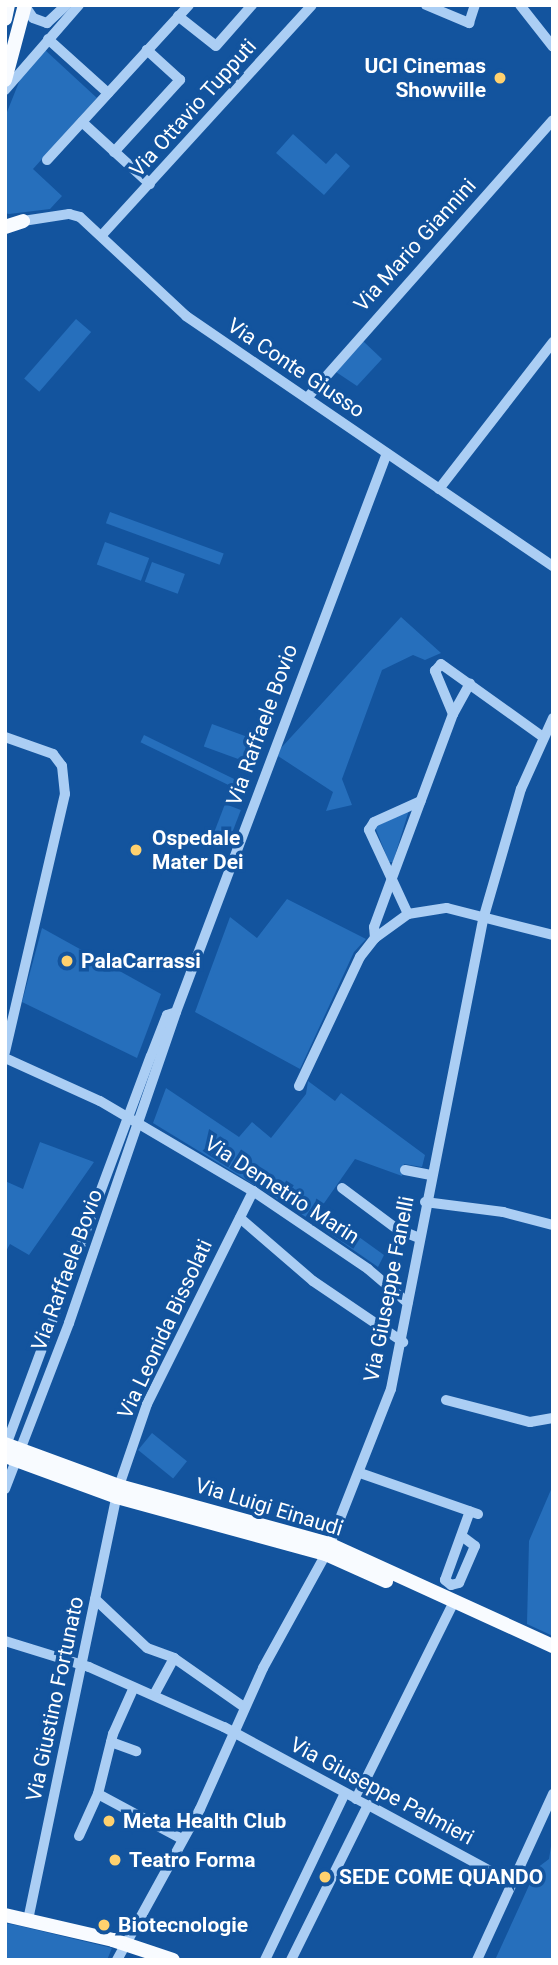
<!DOCTYPE html>
<style>
body{margin:0}
#map{position:relative;width:558px;height:1965px;overflow:hidden;background:#13549e;font-family:Roboto,sans-serif}
div>[style]{position:absolute}
[style*='--x']{left:calc(var(--x)*1px);top:calc(var(--y)*1px);width:calc(var(--w)*1px);rotate:calc(var(--a)*1deg)}
.green>*{inset:0;background:#266fbc;transform-origin:0 0}
.minor>*{height:10px;margin:-5px;padding:0 5px;transform-origin:5px;border-radius:5px;background:#abcef4}
.major>*{height:14px;margin:-7px;padding:0 7px;transform-origin:7px;border-radius:7px;background:#f8fbff}
.dots>*{width:19px;height:19px;translate:-50% -50%;box-sizing:border-box;border:4px solid #13549e;border-radius:50%}
span{translate:-50% -50%;white-space:nowrap;text-align:center;line-height:1.15;-webkit-text-stroke:7px #13549e;paint-order:stroke}
.poi-label{font-size:21px;color:#fff;font-weight:700}
.right{translate:-100% -50%;text-align:right}
.left{translate:0 -50%;text-align:left}
.street-label{font-size:21px;color:#fff}
.frame{position:absolute;inset:0;border:7px solid #fff;pointer-events:none}
</style>
<div id="map">
<div class="green">
<div style="clip-path:polygon(45px 50px,97px 98px,33px 169px,62px 196px,50px 209px,9px 214px,5px 213px,5px 117px,21px 77px)"></div>
<div style="clip-path:polygon(293px 134px,326px 164px,336px 153px,350px 166px,324px 195px,276px 153px)"></div>
<div style="left:76px;top:319px;width:20px;height:79px;rotate:41deg"></div>
<div style="clip-path:polygon(363px 341px,382px 359px,357px 386px,336px 372px)"></div>
<div style="left:110px;top:512px;width:121px;height:12px;rotate:20deg"></div>
<div style="left:105px;top:542px;width:47px;height:24px;rotate:20deg"></div>
<div style="left:152px;top:562px;width:35px;height:21px;rotate:20deg"></div>
<div style="clip-path:polygon(401px 617px,441px 653px,425px 660px,413px 655px,382px 670px,342px 779px,352px 805px,326px 811px,333px 792px,278px 756px,281px 748px)"></div>
<div style="left:212px;top:724px;width:49px;height:24px;rotate:20deg"></div>
<div style="left:144px;top:735px;width:115px;height:8px;rotate:26deg"></div>
<div style="left:225px;top:804px;width:17px;height:31px;rotate:21deg"></div>
<div style="clip-path:polygon(409px 810px,393px 862px,389px 862px,375px 827px)"></div>
<div style="clip-path:polygon(287px 899px,366px 939px,354px 952px,300px 1069px,195px 1012px,230px 917px,257px 938px)"></div>
<div style="clip-path:polygon(42px 928px,161px 994px,137px 1058px,22px 1002px)"></div>
<div style="clip-path:polygon(308px 1081px,335px 1101px,341px 1093px,425px 1155px,422px 1167px,404px 1164px,402px 1176px,355px 1159px,320px 1209px,384px 1255px,378px 1267px,297px 1211px,153px 1123px,166px 1088px,239px 1137px,252px 1122px,271px 1138px,306px 1094px)"></div>
<div style="clip-path:polygon(40px 1142px,94px 1162px,29px 1255px,10px 1244px,5px 1253px,5px 1181px,23px 1189px)"></div>
<div style="left:152px;top:1433px;width:45px;height:22px;rotate:39deg"></div>
<div style="clip-path:polygon(553px 1485px,553px 1636px,527px 1624px,529px 1541px)"></div>
<div style="clip-path:polygon(553px 1833px,553px 1960px,495px 1960px,537px 1868px,549px 1859px)"></div>
<div style="clip-path:polygon(5px 1923px,20px 1926px,112px 1948px,107px 1960px,7px 1960px)"></div>
</div>
<div class="minor">
<div style="--x:426;--y:5;--w:47;--a:22.7"></div>
<div style="--x:469;--y:23;--w:19;--a:-72"></div>
<div style="--x:520;--y:5;--w:53;--a:51.8"></div>
<div style="--x:25;--y:6;--w:14;--a:56"></div>
<div style="--x:33;--y:18;--w:15;--a:20"></div>
<div style="--x:47;--y:23;--w:26;--a:-43"></div>
<div style="--x:178;--y:16;--w:48;--a:38.3"></div>
<div style="--x:216;--y:46;--w:55;--a:-48.7"></div>
<div style="--x:48;--y:39;--w:81;--a:42"></div>
<div style="--x:5;--y:90;--w:113;--a:-49"></div>
<div style="--x:82;--y:122;--w:92;--a:42.4"></div>
<div style="--x:114;--y:152;--w:98;--a:-47.5"></div>
<div style="--x:180;--y:80;--w:45;--a:-137.7"></div>
<div style="--x:47;--y:160;--w:210;--a:-47.5"></div>
<div style="--x:23;--y:221;--w:47;--a:-8.7"></div>
<div style="--x:69;--y:214;--w:11;--a:15"></div>
<div style="--x:80;--y:217;--w:145;--a:43"></div>
<div style="--x:186;--y:316;--w:444;--a:34.3"></div>
<div style="--x:102;--y:235;--w:311;--a:-47.6"></div>
<div style="--x:307;--y:398;--w:371;--a:-48.5"></div>
<div style="--x:439;--y:489;--w:186;--a:-52.2"></div>
<div style="--x:453;--y:714;--w:47;--a:-112.7"></div>
<div style="--x:435;--y:671;--w:9;--a:-49"></div>
<div style="--x:441;--y:664;--w:125;--a:35.6"></div>
<div style="--x:5;--y:737;--w:51;--a:19.5"></div>
<div style="--x:53;--y:754;--w:15;--a:53"></div>
<div style="--x:62;--y:766;--w:28;--a:84"></div>
<div style="--x:65;--y:794;--w:265;--a:103.1"></div>
<div style="--x:408;--y:914;--w:93;--a:-114.9"></div>
<div style="--x:369;--y:830;--w:9;--a:-58"></div>
<div style="--x:374;--y:822;--w:51;--a:-24.1"></div>
<div style="--x:375;--y:938;--w:11;--a:-95"></div>
<div style="--x:374;--y:927;--w:52;--a:-69.8"></div>
<div style="--x:392;--y:878;--w:175;--a:-69.6"></div>
<div style="--x:453;--y:714;--w:35;--a:-61"></div>
<div style="--x:5;--y:1058;--w:104;--a:24.4"></div>
<div style="--x:100;--y:1101;--w:178;--a:30.5"></div>
<div style="--x:253;--y:1191;--w:139;--a:34.1"></div>
<div style="--x:368;--y:1269;--w:52;--a:40.4"></div>
<div style="--x:299;--y:1086;--w:143;--a:-64.7"></div>
<div style="--x:360;--y:957;--w:24;--a:-52"></div>
<div style="--x:375;--y:938;--w:41;--a:-36"></div>
<div style="--x:408;--y:914;--w:39;--a:-9"></div>
<div style="--x:447;--y:908;--w:109;--a:14.3"></div>
<div style="--x:405;--y:1170;--w:25;--a:11"></div>
<div style="--x:342;--y:1188;--w:69;--a:36.7"></div>
<div style="--x:397;--y:1229;--w:24;--a:22"></div>
<div style="--x:425;--y:1202;--w:79;--a:7.3"></div>
<div style="--x:503;--y:1212;--w:52;--a:14.6"></div>
<div style="--x:240;--y:1218;--w:96;--a:40.8"></div>
<div style="--x:313;--y:1281;--w:109;--a:34.1"></div>
<div style="--x:446;--y:1400;--w:87;--a:14.7"></div>
<div style="--x:530;--y:1422;--w:23;--a:-10"></div>
<div style="--x:5;--y:1448;--w:418;--a:-69.6"></div>
<div style="--x:151;--y:1056;--w:44;--a:-68.7"></div>
<div style="--x:167;--y:1015;--w:9;--a:-18"></div>
<div style="--x:360;--y:1473;--w:125;--a:19.2"></div>
<div style="--x:5;--y:1489;--w:178;--a:-68.9"></div>
<div style="--x:69;--y:1323;--w:329;--a:-71"></div>
<div style="--x:176;--y:1012;--w:597;--a:-69.32"></div>
<div style="--x:463;--y:1537;--w:15;--a:37"></div>
<div style="--x:475;--y:1546;--w:40;--a:113.4"></div>
<div style="--x:459;--y:1583;--w:8;--a:166"></div>
<div style="--x:451;--y:1585;--w:8;--a:-140"></div>
<div style="--x:445;--y:1580;--w:73;--a:-70.1"></div>
<div style="--x:95;--y:1599;--w:71;--a:43.3"></div>
<div style="--x:147;--y:1648;--w:29;--a:20"></div>
<div style="--x:174;--y:1658;--w:85;--a:35"></div>
<div style="--x:5;--y:1641;--w:88;--a:17.2"></div>
<div style="--x:89;--y:1667;--w:148;--a:24"></div>
<div style="--x:224;--y:1727;--w:328;--a:28.4"></div>
<div style="--x:154;--y:1695;--w:42;--a:-61.6"></div>
<div style="--x:111;--y:1742;--w:27;--a:20"></div>
<div style="--x:98;--y:1794;--w:95;--a:28.2"></div>
<div style="--x:356;--y:1799;--w:220;--a:-63.6"></div>
<div style="--x:79;--y:1836;--w:46;--a:-65.7"></div>
<div style="--x:98;--y:1794;--w:62;--a:-76"></div>
<div style="--x:113;--y:1734;--w:51;--a:-65.9"></div>
<div style="--x:28;--y:1920;--w:443;--a:-78.2"></div>
<div style="--x:119;--y:1486;--w:87;--a:-71.1"></div>
<div style="--x:147;--y:1404;--w:238;--a:-63.5"></div>
<div style="--x:117;--y:1960;--w:172;--a:-61.2"></div>
<div style="--x:200;--y:1809;--w:154;--a:-65.9"></div>
<div style="--x:263;--y:1668;--w:130;--a:-61.1"></div>
<div style="--x:326;--y:1554;--w:177;--a:-68.5"></div>
<div style="--x:391;--y:1389;--w:482;--a:-78.9"></div>
<div style="--x:484;--y:916;--w:132;--a:-73.8"></div>
<div style="--x:521;--y:789;--w:78;--a:-65.7"></div>
<div style="--x:265;--y:1960;--w:185;--a:-64.4"></div>
<div style="--x:291;--y:1960;--w:173;--a:-63.6"></div>
<div style="--x:477;--y:1960;--w:183;--a:-65.4"></div>
</div>
<div class="major">
<div style="--x:5;--y:19;--w:14;--a:-78"></div>
<div style="--x:5;--y:80;--w:78;--a:-75.1"></div>
<div style="--x:5;--y:227;--w:19;--a:-18"></div>
<div style="--x:5;--y:1444;--w:121;--a:20.2"></div>
<div style="--x:119;--y:1486;--w:218;--a:15.4"></div>
<div style="--x:329;--y:1544;--w:246;--a:24.5"></div>
<div style="--x:5;--y:1456;--w:119;--a:20.1"></div>
<div style="--x:117;--y:1497;--w:217;--a:15.3"></div>
<div style="--x:326;--y:1554;--w:66;--a:24.2"></div>
<div style="--x:5;--y:1915;--w:111;--a:13"></div>
<div style="--x:113;--y:1940;--w:63;--a:18.4"></div>
</div>
<div class="dots">
<div style="left:500px;top:78px;background:#ffd16e"></div>
<div style="left:136px;top:850px;background:#ffd16e"></div>
<div style="left:67px;top:961px;background:#ffd16e"></div>
<div style="left:109px;top:1821px;background:#ffd16e"></div>
<div style="left:115px;top:1860px;background:#ffd16e"></div>
<div style="left:325px;top:1877px;background:#ffd16e"></div>
<div style="left:104px;top:1925px;background:#ffd16e"></div>
</div>
<div class="poi-label">
<span class="right" style="left:486px;top:78px">UCI Cinemas<br>Showville</span>
<span class="left" style="left:152px;top:850px">Ospedale<br>Mater Dei</span>
<span class="left" style="left:81px;top:961px">PalaCarrassi</span>
<span class="left" style="left:123px;top:1821px">Meta Health Club</span>
<span class="left" style="left:129px;top:1860px">Teatro Forma</span>
<span class="left" style="left:339px;top:1877px">SEDE COME QUANDO</span>
<span class="left" style="left:118px;top:1925px">Biotecnologie</span>
</div>
<div class="street-label">
<span style="left:193px;top:108px;rotate:-48deg">Via Ottavio Tupputi</span>
<span style="left:415px;top:245px;rotate:-48deg">Via Mario Giannini</span>
<span style="left:296px;top:368px;rotate:34deg">Via Conte Giusso</span>
<span style="left:262px;top:725px;rotate:-70deg">Via Raffaele Bovio</span>
<span style="left:282px;top:1190px;rotate:33deg">Via Demetrio Marin</span>
<span style="left:67px;top:1270px;rotate:-70deg">Via Raffaele Bovio</span>
<span style="left:389px;top:1289px;rotate:-79deg">Via Giuseppe Fanelli</span>
<span style="left:165px;top:1329px;rotate:-65deg">Via Leonida Bissolati</span>
<span style="left:269px;top:1507px;rotate:17deg">Via Luigi Einaudi</span>
<span style="left:55px;top:1699px;rotate:-78deg">Via Giustino Fortunato</span>
<span style="left:382px;top:1791px;rotate:28deg">Via Giuseppe Palmieri</span>
</div>
<div class="frame"></div>
</div>
